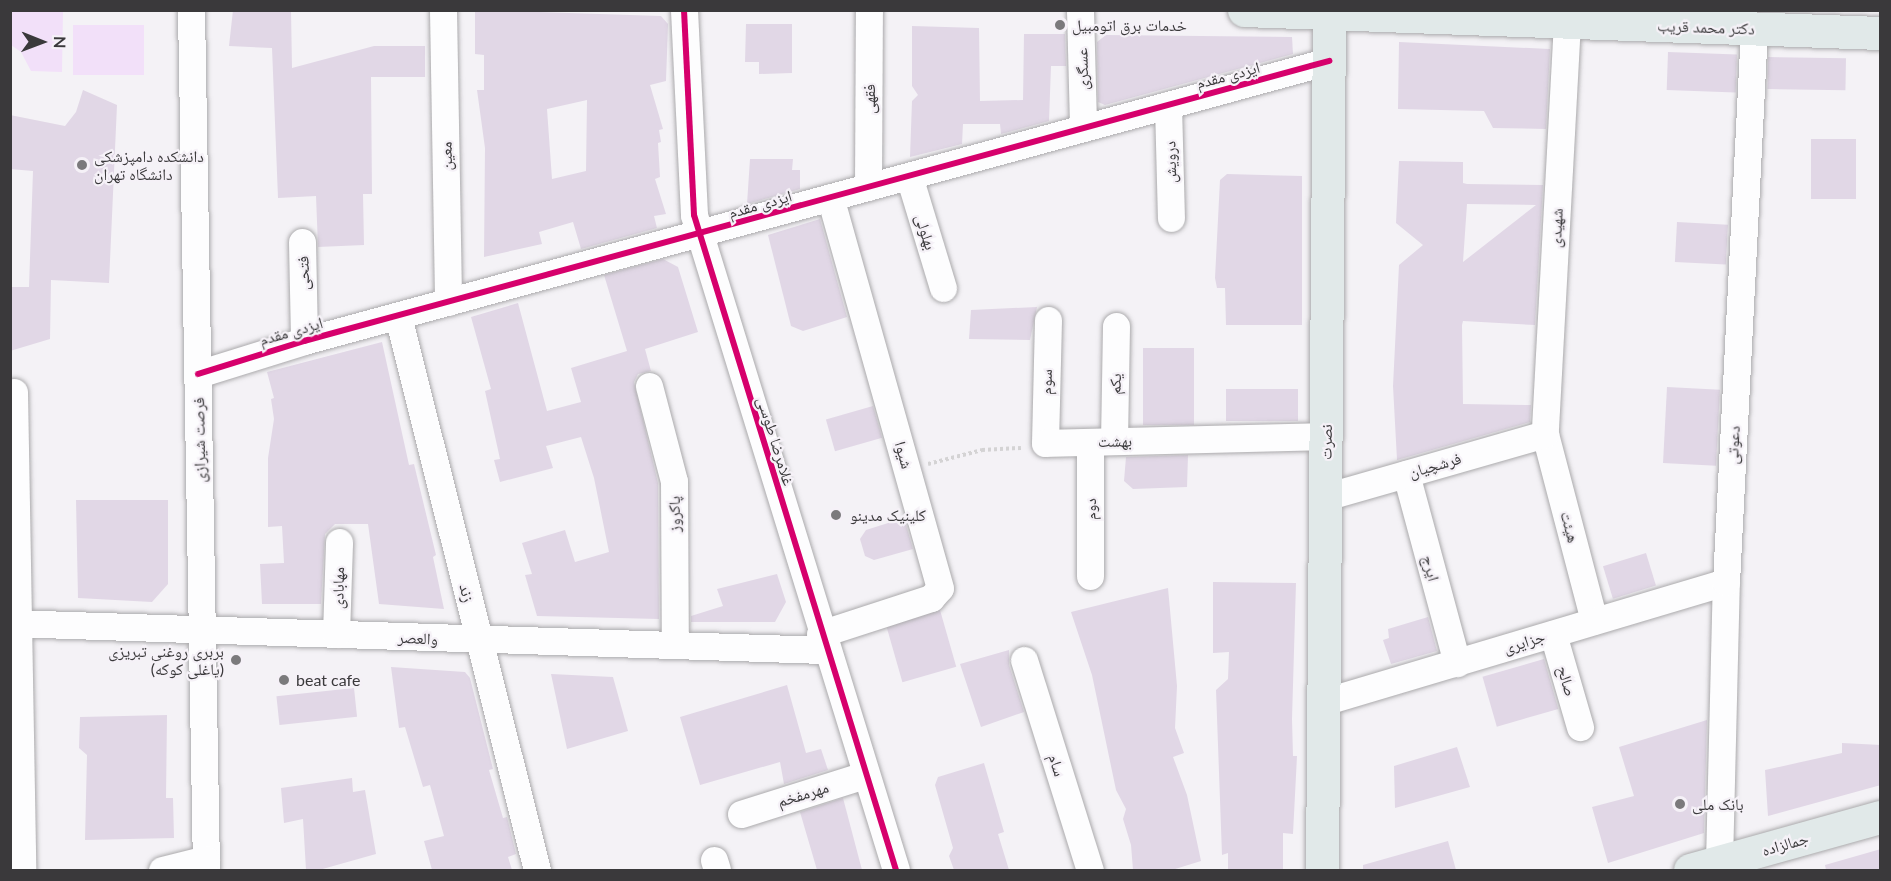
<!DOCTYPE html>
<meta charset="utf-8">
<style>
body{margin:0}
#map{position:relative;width:1891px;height:881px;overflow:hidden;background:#f4f2f6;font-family:Lato,"Noto Naskh Arabic",sans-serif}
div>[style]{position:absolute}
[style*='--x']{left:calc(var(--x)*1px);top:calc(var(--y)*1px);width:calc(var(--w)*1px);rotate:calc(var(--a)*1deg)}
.green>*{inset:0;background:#f2e0f9;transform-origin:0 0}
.building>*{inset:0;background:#e1d7e6;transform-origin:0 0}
.path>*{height:4px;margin-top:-2px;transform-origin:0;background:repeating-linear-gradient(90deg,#d4d3d4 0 3px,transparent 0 6px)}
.roads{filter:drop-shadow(0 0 2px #abaaac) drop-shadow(0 0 2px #abaaac)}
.minor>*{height:27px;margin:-13.5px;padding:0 13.5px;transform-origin:13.5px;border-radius:13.5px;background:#fdfdfe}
.major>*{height:33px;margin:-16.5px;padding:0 16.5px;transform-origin:16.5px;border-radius:16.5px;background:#e1e9e9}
.cycleway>*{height:6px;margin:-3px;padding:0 3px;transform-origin:3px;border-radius:3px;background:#d6006c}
.dots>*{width:16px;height:16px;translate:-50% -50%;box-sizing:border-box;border:3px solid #f5f1f7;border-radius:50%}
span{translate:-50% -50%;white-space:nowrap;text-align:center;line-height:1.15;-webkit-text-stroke:4.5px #f5f1f7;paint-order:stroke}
.poi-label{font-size:16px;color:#3a393b}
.left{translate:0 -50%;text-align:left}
.right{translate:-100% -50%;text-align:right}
.street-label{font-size:16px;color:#3a393b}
.frame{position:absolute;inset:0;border:12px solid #3a393b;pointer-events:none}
.north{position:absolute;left:12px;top:12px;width:60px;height:60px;-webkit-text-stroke:4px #f5f1f7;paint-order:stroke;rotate:91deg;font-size:16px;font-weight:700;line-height:24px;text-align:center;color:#3a393b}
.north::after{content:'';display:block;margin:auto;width:21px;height:27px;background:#3a393b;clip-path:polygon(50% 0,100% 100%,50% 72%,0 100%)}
</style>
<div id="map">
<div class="green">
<div style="clip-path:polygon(11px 10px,63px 11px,62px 72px,31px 71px,21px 52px,11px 45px)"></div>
<div style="left:144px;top:25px;width:50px;height:71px;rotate:90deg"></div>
</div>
<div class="building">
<div style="clip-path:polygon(233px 10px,291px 10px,292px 68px,374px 46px,425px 46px,425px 77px,371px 77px,372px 194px,363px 194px,364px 245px,318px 247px,316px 196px,278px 198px,272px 48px,229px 46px)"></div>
<div style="clip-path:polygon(evenodd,475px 10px,661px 16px,668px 24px,666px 81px,650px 85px,663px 129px,659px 130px,661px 142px,658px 143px,660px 177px,655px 179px,666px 214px,654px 216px,657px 228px,581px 249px,573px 222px,539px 232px,542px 244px,484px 257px,485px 148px,477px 90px,484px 90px,484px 55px,475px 54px,475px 10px,587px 100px,586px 171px,552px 179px,547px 109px,587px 100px)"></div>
<div style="clip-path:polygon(746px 24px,792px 24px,792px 73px,759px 74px,759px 62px,745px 62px)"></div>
<div style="clip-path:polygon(912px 26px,979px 28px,980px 101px,1023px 100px,1024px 34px,1065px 34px,1066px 66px,1051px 66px,1049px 121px,1001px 134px,1000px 124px,963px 124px,962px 144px,910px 157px,912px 101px,918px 95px,912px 86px)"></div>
<div style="clip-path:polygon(1106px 35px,1292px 37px,1293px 54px,1105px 105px,1098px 102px,1097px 42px)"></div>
<div style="clip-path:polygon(1399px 42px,1550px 49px,1546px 129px,1493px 128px,1484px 111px,1398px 109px)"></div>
<div style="left:1668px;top:52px;width:69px;height:38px;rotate:2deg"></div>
<div style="left:1768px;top:57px;width:78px;height:32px;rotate:1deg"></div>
<div style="clip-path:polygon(83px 90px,117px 105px,109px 283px,51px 280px,50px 339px,10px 351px,10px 287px,29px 287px,33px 171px,10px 169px,10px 115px,65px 126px,76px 112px)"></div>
<div style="left:1811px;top:139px;width:45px;height:60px"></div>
<div style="clip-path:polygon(750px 159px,793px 159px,792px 170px,800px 170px,800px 189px,747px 204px)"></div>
<div style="clip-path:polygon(evenodd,1399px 161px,1463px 162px,1463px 183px,1467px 184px,1543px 185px,1535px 325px,1463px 321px,1462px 325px,1463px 404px,1531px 405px,1530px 422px,1397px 460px,1393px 386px,1399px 265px,1423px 245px,1396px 223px,1399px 161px,1467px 204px,1536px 205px,1463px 262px,1467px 204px)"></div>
<div style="clip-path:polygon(1227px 174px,1302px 176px,1302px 325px,1226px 325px,1225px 288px,1217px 288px,1215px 278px,1220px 180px)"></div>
<div style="clip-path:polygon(820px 219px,847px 317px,803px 331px,791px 326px,768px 235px)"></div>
<div style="left:1677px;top:222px;width:51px;height:40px;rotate:3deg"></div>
<div style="clip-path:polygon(663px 259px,678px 267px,698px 332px,645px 349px,651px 371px,638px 374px,634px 382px,658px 483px,659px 619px,537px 616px,525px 575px,532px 574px,522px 543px,565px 530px,575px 562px,609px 552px,594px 478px,581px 437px,546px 446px,553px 468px,500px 482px,494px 460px,500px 459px,485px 391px,491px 389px,471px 317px,518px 303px,547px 411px,581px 402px,571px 368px,627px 351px,604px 275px)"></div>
<div style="clip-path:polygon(1037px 307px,1030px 340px,969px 339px,971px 310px)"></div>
<div style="clip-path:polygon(382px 342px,409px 465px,414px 464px,436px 555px,433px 557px,444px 609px,379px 604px,368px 524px,335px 524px,325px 534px,321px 604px,262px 604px,260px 564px,284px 563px,282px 526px,268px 527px,268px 458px,274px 419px,271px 399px,274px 398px,267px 372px)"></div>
<div style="left:1143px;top:348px;width:51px;height:77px"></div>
<div style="left:1667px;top:387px;width:53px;height:76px;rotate:3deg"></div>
<div style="left:1298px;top:389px;width:32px;height:72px;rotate:90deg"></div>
<div style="left:873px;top:406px;width:33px;height:49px;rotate:74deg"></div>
<div style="clip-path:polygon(1188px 455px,1187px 487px,1133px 489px,1124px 481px,1126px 457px)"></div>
<div style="clip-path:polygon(76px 500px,168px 500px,168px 584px,152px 602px,78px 598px)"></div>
<div style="clip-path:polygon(904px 518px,913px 549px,874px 560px,865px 556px,860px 539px,866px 530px)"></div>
<div style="left:1646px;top:553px;width:34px;height:45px;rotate:73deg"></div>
<div style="clip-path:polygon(777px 574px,786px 602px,775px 622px,691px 622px,691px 616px,723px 606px,717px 589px)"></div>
<div style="clip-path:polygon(1213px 582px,1296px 583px,1292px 719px,1293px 756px,1297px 756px,1293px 834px,1283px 833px,1283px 870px,1228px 870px,1228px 853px,1222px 855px,1216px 690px,1228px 679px,1229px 652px,1213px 653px)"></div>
<div style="clip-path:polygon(1168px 588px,1177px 686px,1175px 728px,1184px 753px,1173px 757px,1187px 795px,1201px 861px,1172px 870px,1133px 870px,1131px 845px,1123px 819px,1126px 809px,1116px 790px,1092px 675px,1071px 612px)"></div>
<div style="left:940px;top:610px;width:59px;height:56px;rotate:74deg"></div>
<div style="clip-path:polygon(1428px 617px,1437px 651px,1391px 664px,1383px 640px,1389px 638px,1388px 629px)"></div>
<div style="clip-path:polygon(1009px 650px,1009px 665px,1024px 712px,981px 727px,960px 664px)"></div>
<div style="left:1544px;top:659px;width:52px;height:64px;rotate:74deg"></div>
<div style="clip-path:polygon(391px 667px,465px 672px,470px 678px,493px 769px,489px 770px,503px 818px,507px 817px,516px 854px,508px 857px,512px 870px,432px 870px,424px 841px,444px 836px,430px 785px,423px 787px,405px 727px,399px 728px)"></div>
<div style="clip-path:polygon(551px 674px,613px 677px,628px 731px,567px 749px)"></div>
<div style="clip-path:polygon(787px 685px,806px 753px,821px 749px,828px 770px,784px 784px,780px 762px,700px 785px,680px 717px)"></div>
<div style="left:354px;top:688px;width:29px;height:78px;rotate:84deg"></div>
<div style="clip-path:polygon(167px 715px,166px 798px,173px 798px,174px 838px,85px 840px,87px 755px,79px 748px,80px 717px)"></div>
<div style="clip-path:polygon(1707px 720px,1704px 833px,1608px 863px,1592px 807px,1634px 796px,1619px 747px)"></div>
<div style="clip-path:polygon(1842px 743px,1881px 745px,1881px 785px,1768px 816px,1765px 770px,1842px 753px)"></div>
<div style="clip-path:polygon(1457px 747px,1470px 787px,1395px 808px,1394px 766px)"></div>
<div style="clip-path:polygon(984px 763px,1004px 832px,998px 834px,1009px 870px,954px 870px,949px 856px,953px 848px,935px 785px,938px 777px)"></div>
<div style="clip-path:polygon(352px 778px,353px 792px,365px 790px,376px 854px,319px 870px,306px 870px,303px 819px,284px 823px,281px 788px)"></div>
<div style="clip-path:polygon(843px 798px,862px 870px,817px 870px,800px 812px)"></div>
<div style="clip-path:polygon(1448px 841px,1456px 870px,1363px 870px,1363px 865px)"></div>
<div style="clip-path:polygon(1881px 849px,1881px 870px,1826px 870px,1825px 865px)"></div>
</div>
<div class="path">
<div style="--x:928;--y:464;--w:56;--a:-14.5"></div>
<div style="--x:982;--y:450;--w:39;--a:-3"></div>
</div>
<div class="roads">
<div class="minor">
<div style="--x:191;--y:10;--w:860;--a:89"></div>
<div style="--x:443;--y:10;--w:292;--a:89"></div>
<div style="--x:684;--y:10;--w:205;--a:87.2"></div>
<div style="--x:694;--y:215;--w:685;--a:72.86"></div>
<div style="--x:1080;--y:10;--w:118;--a:88.5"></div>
<div style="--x:1567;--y:22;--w:413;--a:93.1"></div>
<div style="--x:1545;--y:434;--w:193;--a:75.3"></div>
<div style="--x:1168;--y:105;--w:113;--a:88.5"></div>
<div style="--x:909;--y:176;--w:117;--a:73.1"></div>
<div style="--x:868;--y:187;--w:177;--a:-89.7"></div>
<div style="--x:302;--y:242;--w:99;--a:88.8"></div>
<div style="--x:398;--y:316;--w:571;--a:75.92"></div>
<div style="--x:1048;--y:320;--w:123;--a:91.4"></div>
<div style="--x:1045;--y:443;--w:281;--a:-1.4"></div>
<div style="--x:198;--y:374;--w:111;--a:-17.3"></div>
<div style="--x:304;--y:341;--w:1063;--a:-15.28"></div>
<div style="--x:649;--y:386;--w:98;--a:75.3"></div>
<div style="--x:674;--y:481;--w:164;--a:89.7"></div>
<div style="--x:14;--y:392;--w:478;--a:89"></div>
<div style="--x:1114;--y:441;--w:115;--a:-89"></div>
<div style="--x:1090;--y:442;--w:134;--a:90"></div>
<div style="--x:1406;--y:474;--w:196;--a:74.9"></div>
<div style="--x:1325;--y:497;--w:229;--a:-16"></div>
<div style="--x:10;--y:623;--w:815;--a:1.9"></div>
<div style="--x:336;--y:634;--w:92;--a:-88.1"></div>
<div style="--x:820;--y:634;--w:117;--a:-18"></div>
<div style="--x:931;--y:598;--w:13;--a:-48"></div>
<div style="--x:940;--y:588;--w:406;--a:-105.7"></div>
<div style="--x:1553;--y:634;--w:97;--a:73.8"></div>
<div style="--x:1024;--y:660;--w:220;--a:72.6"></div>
<div style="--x:1323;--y:702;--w:420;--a:-16.6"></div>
<div style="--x:741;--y:814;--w:130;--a:-17.5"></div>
<div style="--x:714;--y:860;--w:10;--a:73"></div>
<div style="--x:1719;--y:862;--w:280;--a:-88.6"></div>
<div style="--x:1726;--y:582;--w:554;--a:-87.1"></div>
<div style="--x:162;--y:870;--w:45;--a:-14"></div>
</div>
<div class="major">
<div style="--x:1244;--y:10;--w:636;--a:2.07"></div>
<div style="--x:1322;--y:870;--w:860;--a:-89.53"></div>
<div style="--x:1690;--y:870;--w:197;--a:-15.6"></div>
</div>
</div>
<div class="cycleway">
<div style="--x:684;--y:10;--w:205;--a:87.2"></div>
<div style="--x:694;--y:215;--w:685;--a:72.86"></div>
<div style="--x:198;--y:374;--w:111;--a:-17.3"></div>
<div style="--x:304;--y:341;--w:1063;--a:-15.28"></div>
</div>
<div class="dots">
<div style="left:1060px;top:25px;background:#7b7a7c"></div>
<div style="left:82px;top:165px;background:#7b7a7c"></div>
<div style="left:836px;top:515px;background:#7b7a7c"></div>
<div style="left:236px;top:660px;background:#7b7a7c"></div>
<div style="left:284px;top:680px;background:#7b7a7c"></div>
<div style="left:1680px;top:804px;background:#7b7a7c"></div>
</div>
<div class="poi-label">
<span class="left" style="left:1072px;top:25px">خدمات برق اتومبیل</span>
<span class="left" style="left:94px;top:165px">دانشکده دامپزشکی<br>دانشگاه تهران</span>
<span class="left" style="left:850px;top:515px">کلینیک مدینو</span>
<span class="right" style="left:224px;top:660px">بربری روغنی تبریزی<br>(یاغلی کوکه)</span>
<span class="left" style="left:296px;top:680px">beat cafe</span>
<span class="left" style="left:1692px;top:804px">بانک ملی</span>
</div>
<div class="street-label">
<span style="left:1706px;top:27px;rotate:2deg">دکتر محمد قریب</span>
<span style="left:1082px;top:69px;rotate:-91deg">عسگری</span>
<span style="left:1228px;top:75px;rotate:-15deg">ایزدی مقدم</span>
<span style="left:869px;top:99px;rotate:-90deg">فقهی</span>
<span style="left:446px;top:156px;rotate:-91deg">معین</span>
<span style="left:1170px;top:162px;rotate:-91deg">درویش</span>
<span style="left:760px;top:204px;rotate:-16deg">ایزدی مقدم</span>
<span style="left:1556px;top:228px;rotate:-87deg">شهیدی</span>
<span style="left:926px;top:232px;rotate:73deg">بهلولی</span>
<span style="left:303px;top:273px;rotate:-91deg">فتحی</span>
<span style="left:291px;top:331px;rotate:-16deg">ایزدی مقدم</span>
<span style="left:1046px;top:382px;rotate:-89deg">سوم</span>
<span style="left:1115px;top:384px;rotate:-89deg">یکم</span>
<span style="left:199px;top:440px;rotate:-91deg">فرصت شیرازی</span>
<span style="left:776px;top:441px;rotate:73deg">غلامرضا طوسی</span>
<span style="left:1115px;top:441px;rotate:-1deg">بهشت</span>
<span style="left:1326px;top:442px;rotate:-89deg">نصرت</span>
<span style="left:1733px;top:445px;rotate:-87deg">دعوتی</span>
<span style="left:904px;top:455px;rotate:74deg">شیوا</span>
<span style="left:1435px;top:465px;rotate:-16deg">فرشچیان</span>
<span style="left:1090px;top:509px;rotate:-90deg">دوم</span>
<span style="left:674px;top:514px;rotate:-90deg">پاکروز</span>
<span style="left:1570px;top:527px;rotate:75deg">هیئت</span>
<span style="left:1431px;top:568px;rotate:75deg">ایرج</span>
<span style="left:338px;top:588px;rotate:-89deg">مهابادی</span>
<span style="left:467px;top:593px;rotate:76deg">زند</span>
<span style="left:418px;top:638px;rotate:3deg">والعصر</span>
<span style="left:1524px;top:642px;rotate:-17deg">جزایری</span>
<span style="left:1567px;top:681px;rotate:74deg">صالح</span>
<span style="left:1057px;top:765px;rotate:72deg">سام</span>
<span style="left:803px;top:794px;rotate:-17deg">مهرمفخم</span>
<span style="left:1785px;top:844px;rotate:-16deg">جمالزاده</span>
</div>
<div class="frame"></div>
<div class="north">N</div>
</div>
